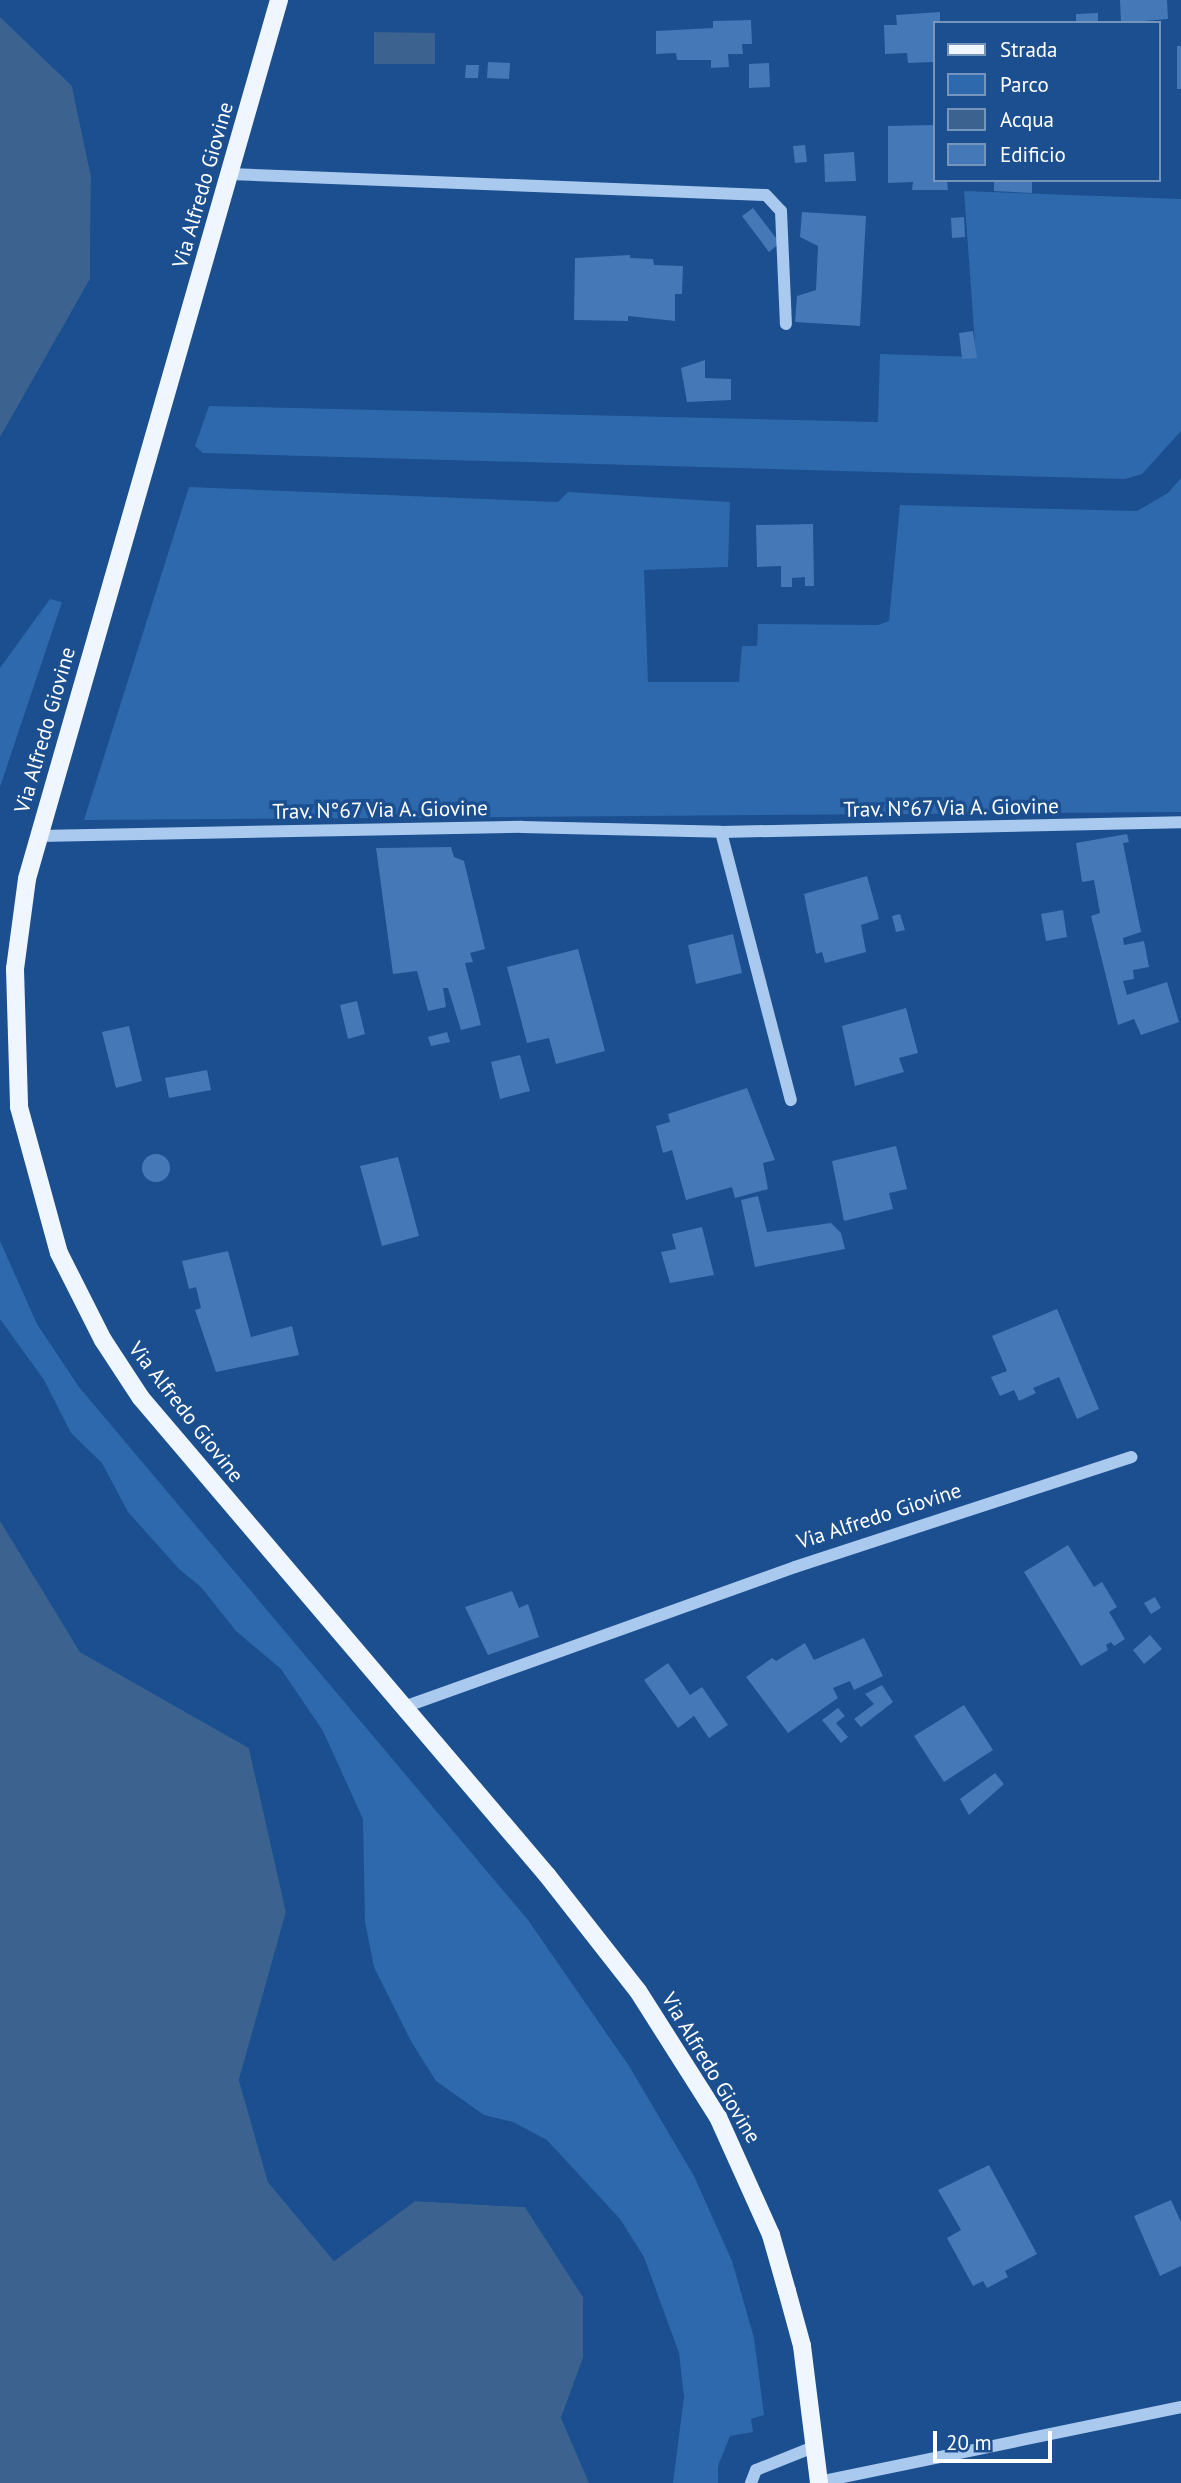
<!DOCTYPE html>
<html>
<head>
<meta charset="utf-8">
<style>
  body { margin:0 }
  #map { position:relative; width:1181px; height:2483px; overflow:hidden; background:#1b4f8f; font-family:"PT Sans",sans-serif }
  div>[style] { position:absolute }
  [style*='--x'] { left:calc(var(--x)*1px); top:calc(var(--y)*1px); width:calc(var(--w)*1px); rotate:calc(var(--a)*1deg) }
  .green>* { inset:0; background:#2e69ad }
  .water>* { inset:0; background:#3c6290 }
  .pier>* { inset:0; background:#1b4f8f }
  .building>* { inset:0; background:#4478b7 }
  .round { border-radius:50% }
  .minor>* { height:12px; margin:-6px; padding:0 6px; transform-origin:6px; border-radius:6px; background:#a9c9ee }
  .major>* { height:18px; margin:-9px; padding:0 9px; transform-origin:9px; border-radius:9px; background:#f0f6ff }
  span { translate:-50% -50%; white-space:nowrap; text-align:center; line-height:1.15; -webkit-text-stroke:7px #1b4f8f; paint-order:stroke }
  .street-label { font-size:21px; color:#fff }
  .legend { position:absolute; left:933px; top:21px; width:228px; height:161px; box-sizing:border-box; background:#1b4f8f; border:2px solid #7695bc; margin:0; padding:9px 12px; list-style:none; font-size:21px; color:#fff }
  .legend li { display:flex; align-items:center; gap:14px; height:35px }
  .legend b { width:35px; border:2px solid #7695bc }
  .scale { position:absolute; left:933px; top:2431px; width:119px; height:32px; box-sizing:border-box; border:4px solid #fff; border-top:0; padding-left:9px; font-size:21px; line-height:24px; white-space:nowrap; color:#fff; -webkit-text-stroke:5px #1b4f8f; paint-order:stroke }
</style>
</head>
<body>
<div id="map">
  <div class="green">
    <i style="clip-path:polygon(964px 191px,1181px 199px,1181px 431px,1142px 474px,1125px 479px,203px 453px,195px 446px,209px 406px,878px 422px,880px 354px,976px 357px)"></i>
    <i style="clip-path:polygon(1181px 478px,1181px 812px,84px 820px,189px 487px,558px 502px,568px 492px,730px 502px,728px 567px,644px 570px,648px 682px,739px 682px,742px 646px,757px 646px,758px 624px,878px 625px,889px 621px,900px 505px,1137px 511px,1168px 493px)"></i>
    <i style="clip-path:polygon(50px 599px,62px 602px,0 787px,0 668px)"></i>
    <i style="clip-path:polygon(0 1241px,37px 1324px,79px 1387px,528px 1920px,629px 2066px,694px 2176px,732px 2261px,754px 2338px,764px 2415px,751px 2419px,753px 2432px,730px 2436px,718px 2466px,718px 2483px,673px 2483px,684px 2397px,679px 2353px,644px 2257px,620px 2219px,547px 2140px,513px 2122px,484px 2115px,436px 2081px,412px 2043px,374px 1967px,365px 1922px,363px 1819px,323px 1731px,281px 1669px,236px 1631px,201px 1587px,179px 1569px,128px 1512px,102px 1463px,71px 1433px,44px 1380px,0 1319px)"></i>
  </div>
  <div class="water">
    <i style="clip-path:polygon(0 17px,72px 86px,91px 176px,90px 279px,0 437px)"></i>
    <i style="clip-path:polygon(374px 32px,435px 33px,435px 64px,374px 64px)"></i>
    <i style="clip-path:polygon(0 1521px,80px 1652px,249px 1748px,286px 1912px,239px 2080px,268px 2182px,334px 2261px,415px 2201px,525px 2207px,583px 2297px,583px 2358px,561px 2418px,589px 2483px,0 2483px)"></i>
  </div>
  <div class="pier">
    <i style="clip-path:polygon(0 13px,75px 84px,94px 177px,94px 280px,0 440px,90px 279px,91px 177px,72px 86px)"></i>
    <i style="clip-path:polygon(0 1517px,82px 1649px,252px 1747px,290px 1912px,242px 2080px,271px 2180px,335px 2256px,414px 2198px,527px 2205px,586px 2297px,586px 2358px,565px 2418px,593px 2483px,561px 2418px,583px 2358px,583px 2297px,525px 2207px,415px 2201px,334px 2261px,268px 2182px,239px 2080px,286px 1912px,249px 1748px,80px 1652px)"></i>
  </div>
  <div class="building">
    <i style="clip-path:polygon(1120px 0,1167px 0,1168px 19px,1121px 23px)"></i>
    <i style="clip-path:polygon(940px 12px,940px 23px,934px 23px,934px 62px,908px 63px,907px 53px,885px 54px,884px 25px,897px 25px,896px 15px)"></i>
    <i style="clip-path:polygon(1098px 13px,1098px 23px,1076px 23px,1076px 14px)"></i>
    <i style="clip-path:polygon(751px 20px,752px 44px,742px 44px,743px 54px,728px 54px,729px 67px,711px 68px,711px 60px,677px 60px,676px 53px,656px 54px,656px 31px,713px 28px,713px 21px)"></i>
    <i style="clip-path:polygon(1177px 46px,1181px 46px,1181px 89px,1177px 89px)"></i>
    <i style="clip-path:polygon(488px 62px,510px 63px,509px 79px,487px 78px)"></i>
    <i style="clip-path:polygon(769px 63px,770px 87px,749px 88px,749px 64px)"></i>
    <i style="clip-path:polygon(466px 65px,479px 65px,478px 78px,465px 78px)"></i>
    <i style="clip-path:polygon(934px 125px,934px 180px,947px 180px,948px 190px,912px 190px,913px 182px,888px 183px,888px 126px)"></i>
    <i style="clip-path:polygon(805px 145px,807px 162px,795px 163px,793px 146px)"></i>
    <i style="clip-path:polygon(854px 152px,856px 181px,825px 182px,824px 154px)"></i>
    <i style="clip-path:polygon(994px 180px,1032px 180px,1032px 193px,994px 191px)"></i>
    <i style="clip-path:polygon(753px 208px,780px 243px,769px 252px,742px 216px)"></i>
    <i style="clip-path:polygon(802px 212px,866px 216px,860px 326px,795px 322px,797px 296px,816px 290px,818px 246px,800px 237px)"></i>
    <i style="clip-path:polygon(964px 217px,965px 237px,952px 238px,951px 218px)"></i>
    <i style="clip-path:polygon(630px 255px,630px 258px,653px 259px,654px 265px,683px 266px,682px 294px,675px 294px,675px 321px,628px 316px,628px 321px,574px 320px,575px 258px)"></i>
    <i style="clip-path:polygon(973px 331px,977px 358px,962px 359px,959px 333px)"></i>
    <i style="clip-path:polygon(705px 360px,705px 378px,731px 379px,731px 400px,687px 402px,681px 368px)"></i>
    <i style="clip-path:polygon(813px 524px,814px 586px,805px 586px,805px 577px,792px 578px,792px 587px,781px 587px,781px 566px,757px 567px,756px 525px)"></i>
    <i style="clip-path:polygon(1127px 834px,1129px 842px,1123px 843px,1141px 932px,1123px 938px,1124px 945px,1144px 941px,1149px 967px,1133px 970px,1134px 979px,1123px 981px,1127px 995px,1167px 982px,1179px 1022px,1141px 1035px,1134px 1019px,1118px 1025px,1091px 916px,1100px 913px,1094px 880px,1082px 882px,1076px 843px)"></i>
    <i style="clip-path:polygon(451px 847px,454px 857px,464px 861px,485px 949px,470px 953px,473px 962px,465px 963px,481px 1025px,461px 1030px,448px 988px,443px 988px,446px 1007px,428px 1011px,417px 971px,393px 974px,376px 848px)"></i>
    <i style="clip-path:polygon(867px 876px,879px 919px,861px 925px,866px 952px,825px 963px,822px 952px,816px 954px,804px 894px)"></i>
    <i style="clip-path:polygon(1063px 910px,1067px 937px,1046px 941px,1041px 914px)"></i>
    <i style="clip-path:polygon(900px 914px,905px 930px,896px 932px,892px 916px)"></i>
    <i style="clip-path:polygon(733px 934px,742px 973px,696px 984px,688px 945px)"></i>
    <i style="clip-path:polygon(578px 949px,605px 1051px,556px 1064px,549px 1038px,527px 1043px,507px 967px)"></i>
    <i style="clip-path:polygon(357px 1001px,365px 1034px,348px 1039px,340px 1005px)"></i>
    <i style="clip-path:polygon(906px 1008px,918px 1053px,899px 1058px,904px 1072px,855px 1086px,842px 1026px)"></i>
    <i style="clip-path:polygon(129px 1026px,142px 1081px,116px 1088px,102px 1032px)"></i>
    <i style="clip-path:polygon(447px 1032px,450px 1042px,431px 1046px,428px 1037px)"></i>
    <i style="clip-path:polygon(520px 1055px,530px 1091px,500px 1099px,491px 1062px)"></i>
    <i style="clip-path:polygon(207px 1070px,211px 1090px,169px 1098px,165px 1078px)"></i>
    <i style="clip-path:polygon(747px 1088px,775px 1160px,763px 1163px,768px 1189px,735px 1198px,732px 1187px,686px 1200px,672px 1150px,663px 1153px,656px 1126px,670px 1122px,668px 1114px)"></i>
    <i style="clip-path:polygon(896px 1146px,907px 1189px,889px 1193px,893px 1209px,844px 1221px,832px 1161px)"></i>
    <i class="round" style="left:142px;top:1154px;width:28px;height:28px"></i>
    <i style="clip-path:polygon(398px 1157px,419px 1236px,382px 1246px,360px 1166px)"></i>
    <i style="clip-path:polygon(758px 1196px,767px 1232px,831px 1223px,841px 1233px,845px 1249px,755px 1267px,741px 1200px)"></i>
    <i style="clip-path:polygon(702px 1227px,714px 1275px,670px 1283px,661px 1252px,676px 1249px,672px 1234px)"></i>
    <i style="clip-path:polygon(228px 1251px,251px 1337px,292px 1326px,299px 1355px,216px 1372px,195px 1310px,201px 1308px,196px 1287px,189px 1289px,182px 1261px)"></i>
    <i style="clip-path:polygon(1057px 1309px,1099px 1409px,1077px 1419px,1059px 1377px,1033px 1388px,1036px 1393px,1019px 1401px,1014px 1390px,1000px 1396px,991px 1377px,1007px 1371px,992px 1336px)"></i>
    <i style="clip-path:polygon(1068px 1545px,1094px 1587px,1102px 1582px,1117px 1607px,1109px 1612px,1125px 1639px,1114px 1646px,1111px 1642px,1106px 1645px,1108px 1650px,1081px 1666px,1024px 1572px)"></i>
    <i style="clip-path:polygon(512px 1591px,519px 1608px,528px 1604px,539px 1637px,488px 1655px,465px 1607px)"></i>
    <i style="clip-path:polygon(1155px 1597px,1161px 1608px,1151px 1614px,1144px 1603px)"></i>
    <i style="clip-path:polygon(1150px 1635px,1162px 1649px,1144px 1664px,1133px 1650px)"></i>
    <i style="clip-path:polygon(864px 1638px,883px 1676px,854px 1690px,850px 1681px,833px 1688px,838px 1698px,788px 1733px,746px 1677px,772px 1658px,776px 1661px,805px 1643px,814px 1660px)"></i>
    <i style="clip-path:polygon(668px 1663px,690px 1695px,702px 1687px,728px 1725px,709px 1738px,694px 1716px,678px 1728px,644px 1680px)"></i>
    <i style="clip-path:polygon(882px 1685px,893px 1702px,861px 1727px,854px 1719px,874px 1704px,865px 1694px)"></i>
    <i style="clip-path:polygon(964px 1705px,993px 1750px,944px 1782px,914px 1736px)"></i>
    <i style="clip-path:polygon(838px 1708px,845px 1716px,836px 1723px,848px 1737px,841px 1743px,822px 1720px)"></i>
    <i style="clip-path:polygon(995px 1773px,1004px 1784px,969px 1815px,960px 1799px)"></i>
    <i style="clip-path:polygon(989px 2165px,1037px 2254px,1005px 2271px,1008px 2277px,987px 2288px,983px 2281px,973px 2286px,947px 2238px,961px 2230px,938px 2190px)"></i>
    <i style="clip-path:polygon(1171px 2200px,1181px 2222px,1181px 2266px,1160px 2276px,1134px 2216px)"></i>
  </div>
  <div class="minor">
    <i style="--x:230;--y:174;--w:536;--a:2.24"></i>
    <i style="--x:766;--y:195;--w:22;--a:47"></i>
    <i style="--x:781;--y:211;--w:113;--a:87.5"></i>
    <i style="--x:721;--y:832;--w:460;--a:-1.2"></i>
    <i style="--x:39;--y:836;--w:483;--a:-1.1"></i>
    <i style="--x:522;--y:827;--w:199;--a:1.4"></i>
    <i style="--x:721;--y:832;--w:277;--a:75.4"></i>
    <i style="--x:404;--y:1707;--w:415;--a:-19.7"></i>
    <i style="--x:795;--y:1567;--w:354;--a:-18.1"></i>
    <i style="--x:819;--y:2482;--w:370;--a:-11.7"></i>
    <i style="--x:751;--y:2483;--w:14;--a:-69"></i>
    <i style="--x:756;--y:2470;--w:65;--a:-21.8"></i>
  </div>
  <div class="major">
    <i style="--x:279;--y:0;--w:914;--a:106"></i>
    <i style="--x:27;--y:879;--w:91;--a:97.6"></i>
    <i style="--x:15;--y:969;--w:138;--a:88.3"></i>
    <i style="--x:19;--y:1107;--w:151;--a:74.7"></i>
    <i style="--x:59;--y:1253;--w:97;--a:63.2"></i>
    <i style="--x:103;--y:1340;--w:69;--a:56.8"></i>
    <i style="--x:141;--y:1398;--w:626;--a:49.6"></i>
    <i style="--x:547;--y:1875;--w:147;--a:51.9"></i>
    <i style="--x:638;--y:1991;--w:149;--a:57.6"></i>
    <i style="--x:718;--y:2117;--w:129;--a:65.8"></i>
    <i style="--x:771;--y:2235;--w:58;--a:74.1"></i>
    <i style="--x:787;--y:2291;--w:57;--a:74.7"></i>
    <i style="--x:802;--y:2346;--w:138;--a:82.9"></i>
  </div>
  <div class="street-label">
    <span style="left:203px;top:185px;rotate:-74deg">Via Alfredo Giovine</span>
    <span style="left:45px;top:730px;rotate:-74deg">Via Alfredo Giovine</span>
    <span style="left:951px;top:808px;rotate:-1deg">Trav. N°67 Via A. Giovine</span>
    <span style="left:380px;top:810px;rotate:-1deg">Trav. N°67 Via A. Giovine</span>
    <span style="left:186px;top:1412px;rotate:52deg">Via Alfredo Giovine</span>
    <span style="left:879px;top:1516px;rotate:-18deg">Via Alfredo Giovine</span>
    <span style="left:711px;top:2068px;rotate:59deg">Via Alfredo Giovine</span>
  </div>
  <ul class="legend">
  <li><b style="height:9px;background:#f0f6ff"></b>Strada</li>
  <li><b style="height:19px;background:#2e69ad"></b>Parco</li>
  <li><b style="height:19px;background:#3c6290"></b>Acqua</li>
  <li><b style="height:19px;background:#4478b7"></b>Edificio</li>
  </ul>
  <div class="scale">20 m</div>
</div>
</body>
</html>
